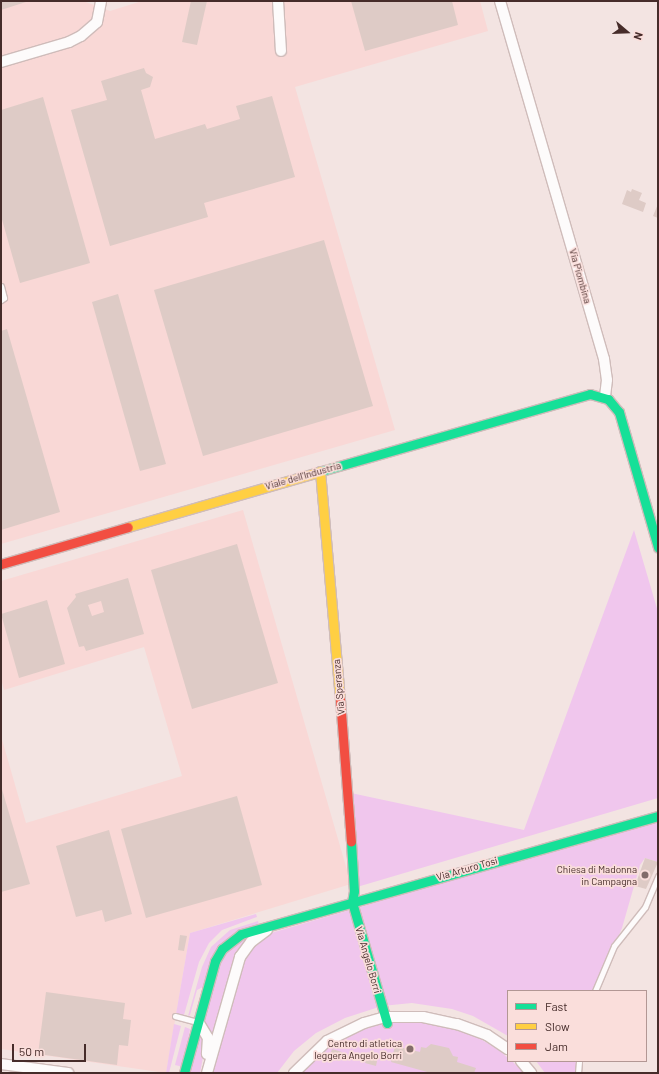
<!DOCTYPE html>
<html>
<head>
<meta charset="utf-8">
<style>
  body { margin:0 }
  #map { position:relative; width:659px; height:1074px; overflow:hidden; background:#f3e4e2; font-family:Barlow,sans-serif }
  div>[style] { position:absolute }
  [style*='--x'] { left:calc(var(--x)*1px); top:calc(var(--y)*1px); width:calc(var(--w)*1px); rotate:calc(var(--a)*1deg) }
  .built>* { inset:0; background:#f9d8d6 }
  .green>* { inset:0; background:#f0c6ed }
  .building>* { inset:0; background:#decbc6 }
  .roads { filter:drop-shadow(1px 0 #cfbcba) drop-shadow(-1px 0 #cfbcba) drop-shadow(0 1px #cfbcba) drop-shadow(0 -1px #cfbcba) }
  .lane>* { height:5px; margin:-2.5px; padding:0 2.5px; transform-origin:2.5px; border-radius:2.5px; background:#fdfbfb }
  .street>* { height:10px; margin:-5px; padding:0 5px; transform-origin:5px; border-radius:5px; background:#fdfbfb }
  .fast>* { height:9px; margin:-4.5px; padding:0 4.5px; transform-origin:4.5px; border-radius:4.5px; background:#16e098 }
  .slow>* { height:9px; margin:-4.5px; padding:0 4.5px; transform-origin:4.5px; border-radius:4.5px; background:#ffcf43 }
  .jam>* { height:9px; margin:-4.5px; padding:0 4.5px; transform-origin:4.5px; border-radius:4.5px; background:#f24e42 }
  .dots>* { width:11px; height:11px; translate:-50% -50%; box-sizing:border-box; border:2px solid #fadedb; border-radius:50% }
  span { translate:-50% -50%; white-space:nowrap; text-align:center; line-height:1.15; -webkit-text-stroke:3.5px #fadedb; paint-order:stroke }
  .street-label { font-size:10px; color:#462c2a }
  .poi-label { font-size:10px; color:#462c2a }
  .right { translate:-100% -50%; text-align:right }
  .frame { position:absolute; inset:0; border:2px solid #462c2a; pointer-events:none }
  .legend { position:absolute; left:507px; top:990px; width:140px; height:72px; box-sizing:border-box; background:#fadedb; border:1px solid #b29794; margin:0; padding:5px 7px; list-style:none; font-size:12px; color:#462c2a }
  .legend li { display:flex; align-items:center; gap:8px; height:20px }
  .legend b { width:20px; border:1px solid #b29794 }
  .north { position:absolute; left:607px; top:12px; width:40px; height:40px; -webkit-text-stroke:3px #fadedb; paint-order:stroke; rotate:109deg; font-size:11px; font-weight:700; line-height:16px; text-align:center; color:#462c2a }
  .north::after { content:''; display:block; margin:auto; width:14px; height:18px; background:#462c2a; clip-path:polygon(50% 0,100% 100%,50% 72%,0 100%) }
  .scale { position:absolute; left:12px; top:1044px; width:74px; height:18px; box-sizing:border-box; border:2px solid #462c2a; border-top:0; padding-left:5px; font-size:12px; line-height:14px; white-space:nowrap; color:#462c2a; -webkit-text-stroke:3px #fadedb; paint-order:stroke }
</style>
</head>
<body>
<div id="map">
  <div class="built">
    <i style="clip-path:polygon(1px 1px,83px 1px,110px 11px,142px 1px,480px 1px,488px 31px,295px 87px,395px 430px,1px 544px)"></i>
    <i style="clip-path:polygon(243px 510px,351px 884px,190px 933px,166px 1073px,1px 1049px,1px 736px,26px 823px,182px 776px,144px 647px,4px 690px,1px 679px,1px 581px)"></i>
  </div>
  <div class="green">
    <i style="clip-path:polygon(634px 530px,658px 612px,658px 798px,357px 887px,351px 793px,524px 830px)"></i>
    <i style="clip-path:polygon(658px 820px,658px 862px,645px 858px,640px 865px,622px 928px,595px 991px,508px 991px,508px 1036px,473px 1016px,452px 1009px,412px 1003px,382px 1006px,345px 1018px,316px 1033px,294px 1051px,277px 1073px,211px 1073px,240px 966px,249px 950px,271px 933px)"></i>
    <i style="clip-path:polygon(256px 914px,257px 917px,222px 930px,209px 943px,199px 962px,184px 1015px,176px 1014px,190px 933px)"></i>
    <i style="clip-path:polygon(258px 921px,259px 925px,239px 931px,205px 986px,197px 990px,190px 1015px,188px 1016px,202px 967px,211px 947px,230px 930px)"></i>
    <i style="clip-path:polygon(251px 934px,232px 965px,212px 1036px,203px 1021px,223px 955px)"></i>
    <i style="clip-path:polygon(418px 1021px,433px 1022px,471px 1033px,500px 1051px,508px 1058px,508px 1061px,512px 1061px,524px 1073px,298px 1073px,327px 1047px,344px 1036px,381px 1024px)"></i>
    <i style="clip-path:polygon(174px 1024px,181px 1026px,169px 1073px,166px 1073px)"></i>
    <i style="clip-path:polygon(185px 1027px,190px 1029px,183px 1067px,175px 1065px)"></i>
    <i style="clip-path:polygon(202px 1033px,205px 1046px,200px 1073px,189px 1073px)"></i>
    <i style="clip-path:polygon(536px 1061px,579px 1061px,578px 1073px,545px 1073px)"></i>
  </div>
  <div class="building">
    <i style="clip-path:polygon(1px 1px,29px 1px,1px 10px)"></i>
    <i style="clip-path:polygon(191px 1px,207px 1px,197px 45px,182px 42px)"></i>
    <i style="clip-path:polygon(351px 1px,452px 1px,458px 25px,365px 51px)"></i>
    <i style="clip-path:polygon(144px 68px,146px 73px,153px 77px,150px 87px,141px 90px,155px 139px,205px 124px,207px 129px,240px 119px,236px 106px,272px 96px,295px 177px,204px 203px,208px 217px,110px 246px,71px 110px,107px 100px,101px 81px)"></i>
    <i style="clip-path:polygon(43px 97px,90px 263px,20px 283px,1px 216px,1px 110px)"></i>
    <i style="clip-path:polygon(632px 189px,642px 193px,639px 200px,646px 203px,643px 212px,622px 204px,627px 190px,631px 192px)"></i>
    <i style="clip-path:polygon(658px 204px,658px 218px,653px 216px)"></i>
    <i style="clip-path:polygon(324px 240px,373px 406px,203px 456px,154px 290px)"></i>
    <i style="clip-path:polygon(118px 294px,166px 464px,140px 471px,92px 302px)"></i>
    <i style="clip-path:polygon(7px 329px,60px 512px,1px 530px,1px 331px)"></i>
    <i style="clip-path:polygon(237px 544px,278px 683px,192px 709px,151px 570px)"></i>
    <i style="clip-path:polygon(evenodd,128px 578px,144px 634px,86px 651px,84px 646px,79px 647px,67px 608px,76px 597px,75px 594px,128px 578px,101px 601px,104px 612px,92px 616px,88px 605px,101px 601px)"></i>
    <i style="clip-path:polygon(47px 600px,65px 664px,19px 678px,1px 614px)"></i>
    <i style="clip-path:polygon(1px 786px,30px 884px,1px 892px)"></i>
    <i style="clip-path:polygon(237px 796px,262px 885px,146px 918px,121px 829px)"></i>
    <i style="clip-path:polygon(109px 830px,132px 914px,105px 922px,102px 910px,76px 917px,56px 846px)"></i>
    <i style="clip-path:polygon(645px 858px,658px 862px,646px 889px,635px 886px)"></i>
    <i style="clip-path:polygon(180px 935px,187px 936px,184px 951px,178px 950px)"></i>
    <i style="clip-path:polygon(46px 992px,125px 1003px,123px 1019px,131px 1020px,128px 1046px,119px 1045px,117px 1065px,38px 1054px)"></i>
    <i style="clip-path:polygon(431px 1044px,449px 1048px,453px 1056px,458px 1057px,457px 1062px,476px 1068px,474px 1073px,431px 1073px,391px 1062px,395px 1046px,420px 1052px,421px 1047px,426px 1048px)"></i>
    <i style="clip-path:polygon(332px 1049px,342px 1052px,340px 1061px,329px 1058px)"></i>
    <i style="clip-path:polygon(367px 1058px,377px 1061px,376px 1066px,365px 1063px)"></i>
  </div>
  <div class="roads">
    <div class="lane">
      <i style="--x:1;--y:286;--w:12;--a:76"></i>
      <i style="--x:4;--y:298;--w:4;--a:146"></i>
      <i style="--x:595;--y:991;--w:49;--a:-67.1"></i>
      <i style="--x:614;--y:946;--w:50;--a:-51.5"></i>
      <i style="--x:645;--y:907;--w:34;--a:-67"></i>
      <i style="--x:175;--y:1016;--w:24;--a:15"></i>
      <i style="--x:578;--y:1073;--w:12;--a:-85"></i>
    </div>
    <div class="street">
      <i style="--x:278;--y:1;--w:50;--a:86.6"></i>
      <i style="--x:500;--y:1;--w:373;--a:73.8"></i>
      <i style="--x:604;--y:359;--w:21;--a:82"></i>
      <i style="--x:607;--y:380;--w:17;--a:97"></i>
      <i style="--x:1;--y:62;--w:71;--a:-16.4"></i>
      <i style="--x:69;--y:42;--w:13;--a:-27"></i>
      <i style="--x:81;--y:36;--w:21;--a:-41"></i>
      <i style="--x:97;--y:22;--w:21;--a:-79"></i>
      <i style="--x:199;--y:1023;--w:17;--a:59"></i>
      <i style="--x:208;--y:1038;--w:16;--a:94"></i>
      <i style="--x:521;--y:1061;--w:16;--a:50"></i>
      <i style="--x:1;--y:1064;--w:68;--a:7.7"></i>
      <i style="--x:207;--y:1073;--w:121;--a:-74.1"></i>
      <i style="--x:240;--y:957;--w:19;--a:-54"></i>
      <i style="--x:251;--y:942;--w:20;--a:-37"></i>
      <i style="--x:294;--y:1073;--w:46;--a:-44.1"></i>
      <i style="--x:327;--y:1041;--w:41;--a:-25.9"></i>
      <i style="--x:364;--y:1023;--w:22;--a:-16"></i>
      <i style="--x:385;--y:1017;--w:38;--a:0"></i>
      <i style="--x:423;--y:1017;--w:35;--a:12"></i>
      <i style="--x:457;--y:1024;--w:32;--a:20"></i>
      <i style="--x:487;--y:1035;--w:25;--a:34"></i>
    </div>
    <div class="fast">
      <i style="--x:318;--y:472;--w:283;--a:-16"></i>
      <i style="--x:590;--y:394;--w:19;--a:16"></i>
      <i style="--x:608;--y:399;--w:17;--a:50"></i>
      <i style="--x:619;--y:412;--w:141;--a:73.9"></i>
      <i style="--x:351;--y:842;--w:49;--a:86.5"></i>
      <i style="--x:354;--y:891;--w:11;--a:100"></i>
      <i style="--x:352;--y:902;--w:126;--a:73.9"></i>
      <i style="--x:184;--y:1073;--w:116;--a:-74.5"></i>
      <i style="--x:215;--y:961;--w:14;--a:-60"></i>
      <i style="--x:222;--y:949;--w:24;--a:-38"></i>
      <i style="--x:241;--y:934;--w:433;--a:-15.8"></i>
    </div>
    <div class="slow">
      <i style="--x:320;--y:471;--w:229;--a:85"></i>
      <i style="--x:128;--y:527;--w:198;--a:-16.1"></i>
    </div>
    <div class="jam">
      <i style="--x:1;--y:564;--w:132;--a:-16.2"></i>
      <i style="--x:340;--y:699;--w:143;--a:85.6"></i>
    </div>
  </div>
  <div class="dots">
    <i style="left:645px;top:875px;background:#836c6a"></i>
    <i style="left:410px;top:1049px;background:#836c6a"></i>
  </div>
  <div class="street-label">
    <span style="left:580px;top:276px;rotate:74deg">Via Piombina</span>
    <span style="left:303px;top:476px;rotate:-16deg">Viale dell'Industria</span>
    <span style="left:339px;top:687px;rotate:-95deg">Via Speranza</span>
    <span style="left:467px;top:869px;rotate:-16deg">Via Arturo Tosi</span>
    <span style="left:368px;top:960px;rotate:74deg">Via Angelo Borri</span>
  </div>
  <div class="poi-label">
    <span class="right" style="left:637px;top:875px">Chiesa di Madonna<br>in Campagna</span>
    <span class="right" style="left:402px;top:1049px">Centro di atletica<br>leggera Angelo Borri</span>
  </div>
  <div class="frame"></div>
  <ul class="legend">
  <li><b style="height:5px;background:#16e098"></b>Fast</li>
  <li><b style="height:5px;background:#ffcf43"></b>Slow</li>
  <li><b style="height:5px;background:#f24e42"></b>Jam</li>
  </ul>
  <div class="north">N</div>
  <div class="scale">50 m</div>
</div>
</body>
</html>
